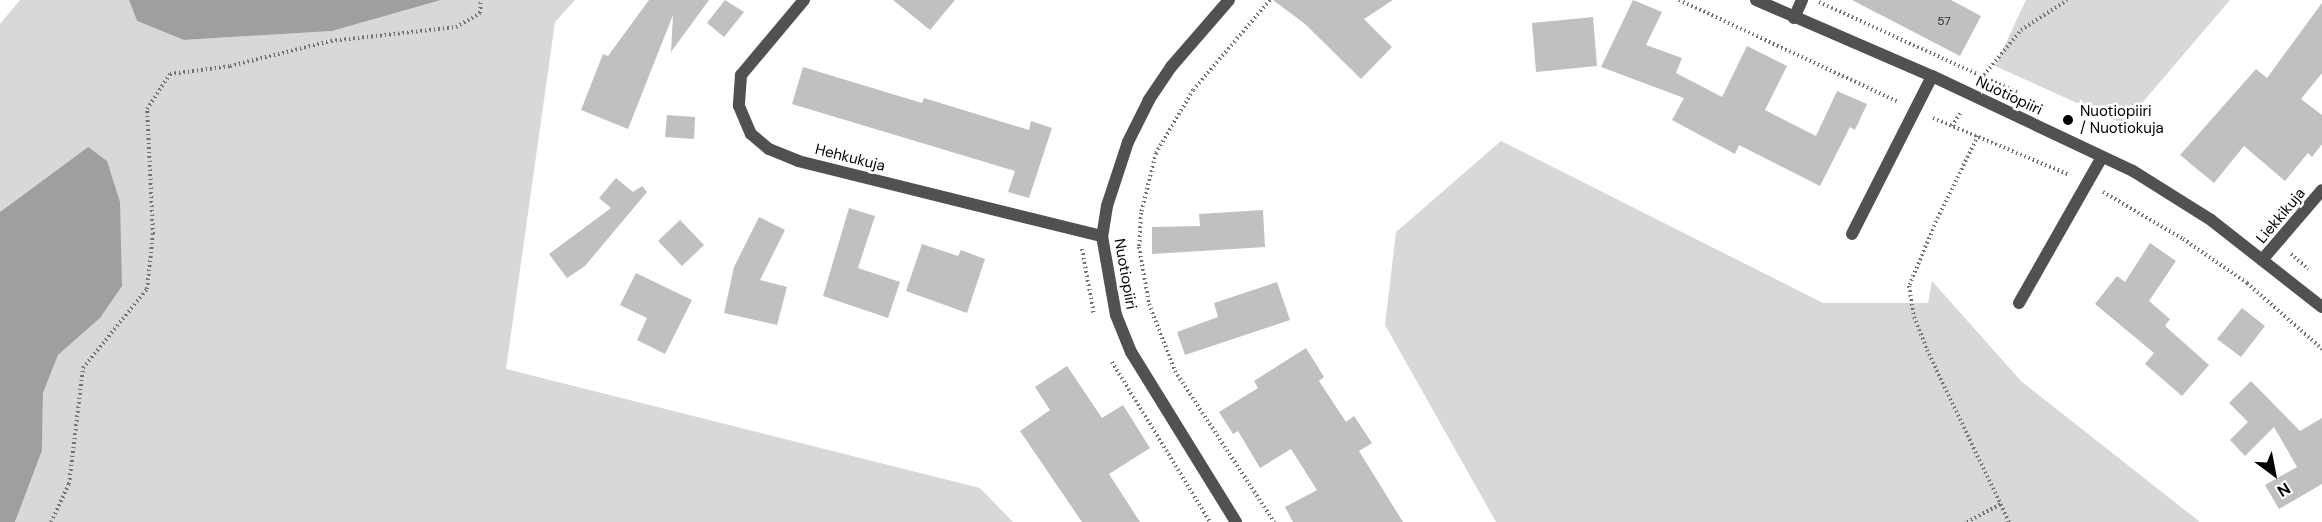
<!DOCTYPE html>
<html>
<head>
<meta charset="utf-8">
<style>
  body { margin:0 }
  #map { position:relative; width:2322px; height:522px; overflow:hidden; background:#fff; font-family:"DM Sans",sans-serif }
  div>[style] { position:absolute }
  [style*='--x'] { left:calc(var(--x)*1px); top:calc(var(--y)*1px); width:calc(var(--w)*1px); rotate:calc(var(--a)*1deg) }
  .green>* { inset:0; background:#d8d8d8 }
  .water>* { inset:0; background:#9f9f9f }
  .building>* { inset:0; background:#c0c0c0 }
  .path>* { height:4px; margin-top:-2px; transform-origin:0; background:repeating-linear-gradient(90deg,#737373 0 1.5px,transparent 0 4.5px) }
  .service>* { height:12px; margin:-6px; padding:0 6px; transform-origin:6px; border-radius:6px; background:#515151 }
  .minor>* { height:12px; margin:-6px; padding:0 6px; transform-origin:6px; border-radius:6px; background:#515151 }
  .tertiary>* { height:12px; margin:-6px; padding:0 6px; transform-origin:6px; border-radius:6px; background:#515151 }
  .dots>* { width:16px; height:16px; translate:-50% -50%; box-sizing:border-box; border:3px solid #fff; border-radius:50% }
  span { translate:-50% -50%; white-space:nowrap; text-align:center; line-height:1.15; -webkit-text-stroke:5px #fff; paint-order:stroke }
  .number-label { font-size:12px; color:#303030 }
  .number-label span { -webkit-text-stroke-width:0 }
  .street-label { font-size:15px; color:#000 }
  .poi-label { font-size:15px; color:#000 }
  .left { translate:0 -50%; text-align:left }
  .north { position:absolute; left:2244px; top:444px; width:60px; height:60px; -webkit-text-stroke:4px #fff; paint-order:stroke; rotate:148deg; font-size:16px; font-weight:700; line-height:24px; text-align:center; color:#000 }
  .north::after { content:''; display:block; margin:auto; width:21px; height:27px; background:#000; clip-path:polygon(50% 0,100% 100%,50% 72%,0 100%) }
</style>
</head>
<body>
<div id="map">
  <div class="green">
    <i style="clip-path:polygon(20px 0,129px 0,137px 21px,184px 40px,332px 31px,441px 0,575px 0,555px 22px,506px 369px,980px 488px,1013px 522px,15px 522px,42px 452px,43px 393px,58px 355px,100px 318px,88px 147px,0 212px,0 24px)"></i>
    <i style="clip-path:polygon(2026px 0,2230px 0,2124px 124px,1995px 66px)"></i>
    <i style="clip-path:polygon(1501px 141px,1823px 303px,1928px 303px,1932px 281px,2021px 381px,2200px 522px,1496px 522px,1385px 325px,1396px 232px)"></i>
  </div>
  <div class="water">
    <i style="clip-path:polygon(129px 0,441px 0,332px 31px,184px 40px,137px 21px)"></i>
    <i style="clip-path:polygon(88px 147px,107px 161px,120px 202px,122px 286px,100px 318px,58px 355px,43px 393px,42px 451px,15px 522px,0 522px,0 212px)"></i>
  </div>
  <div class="building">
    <i style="clip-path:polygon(649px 0,709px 0,671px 52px,673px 15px,628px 129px,581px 110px,603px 54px,608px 56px)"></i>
    <i style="clip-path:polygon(725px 0,744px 12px,724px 37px,707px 23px)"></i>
    <i style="clip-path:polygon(893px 0,955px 0,930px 30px)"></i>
    <i style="clip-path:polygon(1273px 0,1393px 0,1364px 19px,1392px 47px,1361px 79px,1305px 24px)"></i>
    <i style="clip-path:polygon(1633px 0,1662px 12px,1646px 45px,1682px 58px,1676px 73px,1722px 97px,1747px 46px,1787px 66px,1765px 110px,1816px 136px,1837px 91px,1867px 104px,1855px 130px,1850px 127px,1820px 186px,1739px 145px,1735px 154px,1672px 120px,1684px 98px,1601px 67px)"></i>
    <i style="clip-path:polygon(1852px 0,1951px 0,1981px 16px,1960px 56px)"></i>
    <i style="clip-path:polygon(2322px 3px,2322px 73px,2301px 99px,2322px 115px,2322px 144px,2312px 157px,2308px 153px,2285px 181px,2244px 146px,2214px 183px,2180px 155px,2256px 69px,2267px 78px)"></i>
    <i style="clip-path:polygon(1593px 17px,1597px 66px,1536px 72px,1532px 23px)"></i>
    <i style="clip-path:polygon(803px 67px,922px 103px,924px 98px,1029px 130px,1031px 121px,1052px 128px,1029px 198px,1008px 192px,1015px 171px,792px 104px)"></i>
    <i style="clip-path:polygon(667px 115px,695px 117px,694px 139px,665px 137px)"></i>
    <i style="clip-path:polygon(616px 178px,633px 192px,642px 186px,647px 192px,585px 266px,567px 278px,549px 254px,611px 208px,599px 198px)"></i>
    <i style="clip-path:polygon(849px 208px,875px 216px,858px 268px,900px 282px,888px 318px,823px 296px)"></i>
    <i style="clip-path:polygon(1263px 210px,1265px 247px,1152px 254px,1152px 227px,1200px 226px,1199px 214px)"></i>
    <i style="clip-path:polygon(759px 217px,785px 230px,760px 280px,787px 287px,777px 325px,724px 313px,734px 267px)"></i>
    <i style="clip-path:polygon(680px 220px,704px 245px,682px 266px,658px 241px)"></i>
    <i style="clip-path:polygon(2150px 243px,2176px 261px,2149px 301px,2170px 319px,2165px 326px,2209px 365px,2182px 396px,2145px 364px,2154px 353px,2095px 304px,2117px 276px,2125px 282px)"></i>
    <i style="clip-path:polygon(922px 244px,958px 256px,961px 250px,985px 259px,967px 313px,906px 291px)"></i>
    <i style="clip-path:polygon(636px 273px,692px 300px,665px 354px,637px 340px,647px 318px,620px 305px)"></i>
    <i style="clip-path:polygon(1277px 282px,1290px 320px,1185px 355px,1177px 332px,1218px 317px,1214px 303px)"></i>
    <i style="clip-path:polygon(2242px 308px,2265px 326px,2241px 357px,2217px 339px)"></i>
    <i style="clip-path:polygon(1306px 348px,1324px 377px,1319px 381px,1346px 422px,1354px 416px,1372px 443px,1359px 451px,1403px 522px,1293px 522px,1285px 507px,1317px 490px,1291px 449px,1260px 468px,1238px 431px,1233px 434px,1219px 412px,1258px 388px,1254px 381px)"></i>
    <i style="clip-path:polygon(1067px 366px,1102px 418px,1123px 405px,1150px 448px,1109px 474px,1140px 522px,1082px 522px,1020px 431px,1050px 410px,1035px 387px)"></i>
    <i style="clip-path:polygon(2251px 381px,2300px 431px,2322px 418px,2322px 484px,2279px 509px,2265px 485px,2297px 467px,2274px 427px,2245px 456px,2230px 440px,2248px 422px,2229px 403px)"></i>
  </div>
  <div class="path">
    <i style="--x:1270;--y:0;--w:118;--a:130.5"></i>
    <i style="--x:1193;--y:90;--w:73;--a:120.4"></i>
    <i style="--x:1156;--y:153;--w:62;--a:104"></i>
    <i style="--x:1141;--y:213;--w:34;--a:93"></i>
    <i style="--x:1139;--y:247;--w:58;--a:80"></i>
    <i style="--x:1149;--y:304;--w:72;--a:68.8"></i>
    <i style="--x:1175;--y:371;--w:181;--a:56.7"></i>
    <i style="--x:1679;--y:0;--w:242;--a:24.9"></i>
    <i style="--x:1819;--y:2;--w:220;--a:24.5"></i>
    <i style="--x:1984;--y:75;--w:58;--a:-50.6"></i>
    <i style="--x:2021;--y:30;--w:55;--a:-33.1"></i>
    <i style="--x:1933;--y:118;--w:148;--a:22.6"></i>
    <i style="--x:1952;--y:126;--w:17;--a:-57"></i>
    <i style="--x:1978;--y:136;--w:90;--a:116.3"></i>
    <i style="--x:1938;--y:217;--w:75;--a:112.8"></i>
    <i style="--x:1909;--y:286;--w:31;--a:81"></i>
    <i style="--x:1914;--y:317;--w:35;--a:68"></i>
    <i style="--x:1927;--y:350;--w:191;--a:64.5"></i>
    <i style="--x:2103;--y:192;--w:93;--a:30.4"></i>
    <i style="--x:2183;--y:239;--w:78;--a:34.5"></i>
    <i style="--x:2247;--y:283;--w:100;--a:41.3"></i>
    <i style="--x:1082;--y:249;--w:67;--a:79.7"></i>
    <i style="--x:2291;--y:254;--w:23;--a:41"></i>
    <i style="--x:1112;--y:362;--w:188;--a:58.5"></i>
    <i style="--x:51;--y:522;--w:42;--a:-64.7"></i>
    <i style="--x:69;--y:484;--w:117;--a:-83.1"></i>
    <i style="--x:83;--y:368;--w:102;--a:-51"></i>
    <i style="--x:147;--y:289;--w:55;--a:-83.8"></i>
    <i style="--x:153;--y:234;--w:125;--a:-92.7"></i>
    <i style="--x:147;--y:109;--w:42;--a:-56.7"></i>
    <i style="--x:170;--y:74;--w:61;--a:-7.6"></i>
    <i style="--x:230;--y:66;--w:104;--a:-13.9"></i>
    <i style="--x:331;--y:41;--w:126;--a:-6.4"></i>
    <i style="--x:456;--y:27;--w:28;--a:-30"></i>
    <i style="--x:480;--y:13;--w:13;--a:-86"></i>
    <i style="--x:1967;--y:522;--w:38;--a:-28"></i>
  </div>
  <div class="service">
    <i style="--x:1852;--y:234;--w:177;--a:-63.1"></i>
    <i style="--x:2019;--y:303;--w:168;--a:-60.4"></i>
  </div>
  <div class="minor">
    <i style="--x:804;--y:0;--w:98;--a:130"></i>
    <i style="--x:741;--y:75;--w:31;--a:94"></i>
    <i style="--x:739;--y:106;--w:30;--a:67"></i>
    <i style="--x:751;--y:134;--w:23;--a:40"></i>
    <i style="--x:769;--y:149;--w:31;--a:22"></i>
    <i style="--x:798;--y:161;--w:313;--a:13.9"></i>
    <i style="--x:1794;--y:18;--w:20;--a:-66"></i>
    <i style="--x:2262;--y:260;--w:92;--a:-49.4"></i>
  </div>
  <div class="tertiary">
    <i style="--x:1229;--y:0;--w:89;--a:130.9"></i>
    <i style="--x:1171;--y:67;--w:40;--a:124"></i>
    <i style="--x:1149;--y:100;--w:47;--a:116.6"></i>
    <i style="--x:1128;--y:142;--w:67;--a:108.2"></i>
    <i style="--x:1107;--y:206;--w:30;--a:99"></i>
    <i style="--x:1102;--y:236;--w:80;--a:80"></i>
    <i style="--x:1116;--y:315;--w:40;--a:68"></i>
    <i style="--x:1131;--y:352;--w:200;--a:58.3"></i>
    <i style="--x:1756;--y:0;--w:192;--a:23.4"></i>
    <i style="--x:1932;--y:76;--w:222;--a:25.3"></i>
    <i style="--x:2133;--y:171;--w:92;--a:32.1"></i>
    <i style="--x:2211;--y:220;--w:141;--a:38.1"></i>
  </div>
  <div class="dots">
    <i style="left:2068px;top:120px;background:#000"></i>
  </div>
  <div class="number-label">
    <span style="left:1944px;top:22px">57</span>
  </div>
  <div class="street-label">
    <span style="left:2009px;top:96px;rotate:25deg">Nuotiopiiri</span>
    <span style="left:850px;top:158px;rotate:14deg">Hehkukuja</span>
    <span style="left:2281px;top:216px;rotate:-50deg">Liekkikuja</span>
    <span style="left:1125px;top:274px;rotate:80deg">Nuotiopiiri</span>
  </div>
  <div class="poi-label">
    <span class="left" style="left:2080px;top:120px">Nuotiopiiri<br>/ Nuotiokuja</span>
  </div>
  <div class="north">N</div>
</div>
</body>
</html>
